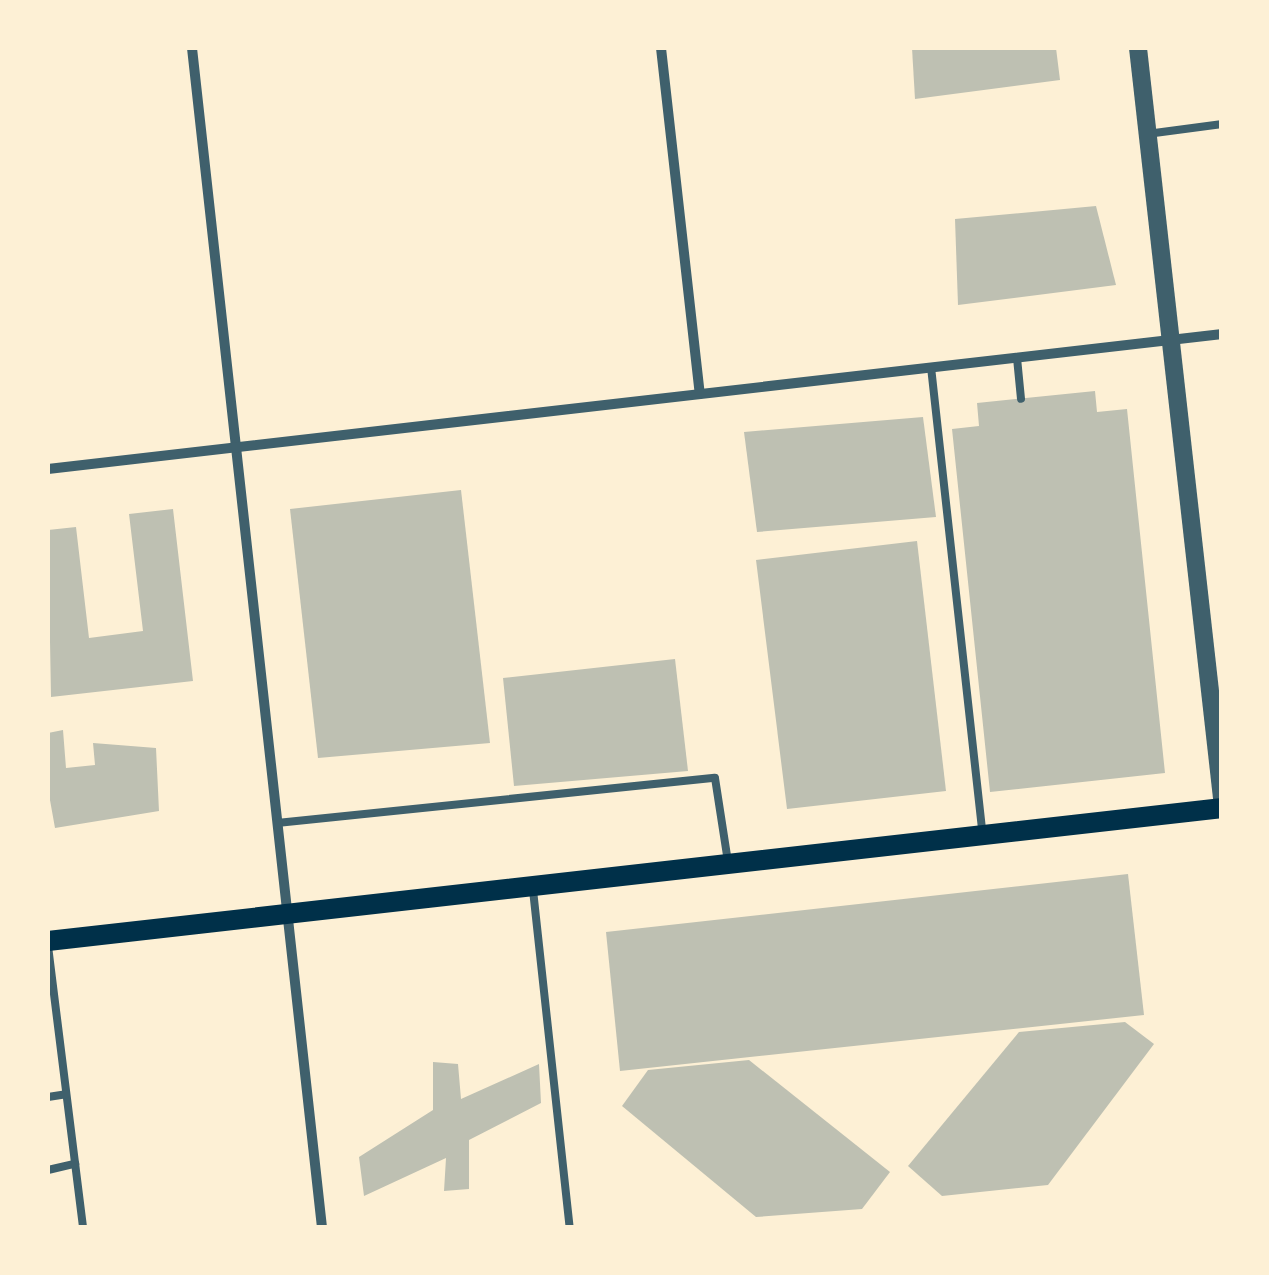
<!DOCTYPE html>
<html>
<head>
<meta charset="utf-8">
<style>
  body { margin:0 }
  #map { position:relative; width:1269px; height:1275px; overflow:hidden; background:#fdf0d5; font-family:"DM Sans",sans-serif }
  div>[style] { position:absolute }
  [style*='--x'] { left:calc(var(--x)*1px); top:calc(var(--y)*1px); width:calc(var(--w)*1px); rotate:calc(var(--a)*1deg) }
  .building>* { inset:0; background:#bec0b2 }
  .service>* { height:8px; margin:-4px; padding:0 4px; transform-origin:4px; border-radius:4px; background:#3f606c }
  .minor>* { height:10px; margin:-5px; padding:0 5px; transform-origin:5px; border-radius:5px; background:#3f606c }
  .tertiary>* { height:18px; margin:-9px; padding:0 9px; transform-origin:9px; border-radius:9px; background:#3f606c }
  .secondary>* { height:20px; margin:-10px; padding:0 10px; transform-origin:10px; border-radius:10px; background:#003049 }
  span { translate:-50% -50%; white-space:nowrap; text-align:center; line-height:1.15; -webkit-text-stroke:10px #fdf0d5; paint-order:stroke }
  .frame { position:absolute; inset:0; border:50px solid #fdf0d5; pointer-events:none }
</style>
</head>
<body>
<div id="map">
  <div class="building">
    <i style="clip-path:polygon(912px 48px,1056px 48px,1060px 80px,915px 99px)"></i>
    <i style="clip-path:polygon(1096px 206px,1116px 285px,958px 305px,955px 219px)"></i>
    <i style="clip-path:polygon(1095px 391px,1097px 412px,1127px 409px,1165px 773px,990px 792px,952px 429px,979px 426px,977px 403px)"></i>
    <i style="clip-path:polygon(923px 417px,936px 517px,757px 532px,744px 432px)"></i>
    <i style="clip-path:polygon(461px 490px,490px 743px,318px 758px,290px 509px)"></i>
    <i style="clip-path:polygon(173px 509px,193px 681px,51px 697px,48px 530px,76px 527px,89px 638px,143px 631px,129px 514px)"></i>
    <i style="clip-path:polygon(917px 541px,946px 791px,787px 809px,756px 560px)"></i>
    <i style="clip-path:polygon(675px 659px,688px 771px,514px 786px,503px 678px)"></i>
    <i style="clip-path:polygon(63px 730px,66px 768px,95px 765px,93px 743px,156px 748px,159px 811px,55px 828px,48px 789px,48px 733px)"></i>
    <i style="clip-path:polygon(1128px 874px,1144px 1015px,620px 1071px,606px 932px)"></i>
    <i style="clip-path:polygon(1125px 1022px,1154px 1044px,1048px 1185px,942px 1196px,908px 1166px,1019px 1032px)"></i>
    <i style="clip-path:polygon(749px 1060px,890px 1172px,862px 1209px,756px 1217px,622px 1106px,648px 1070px)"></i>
    <i style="clip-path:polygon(433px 1062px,458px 1064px,461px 1099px,539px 1064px,541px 1103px,469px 1140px,469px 1189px,444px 1191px,446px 1158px,364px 1196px,359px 1157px,433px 1110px)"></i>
  </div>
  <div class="service">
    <i style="--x:1147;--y:134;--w:76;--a:-7.6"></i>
    <i style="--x:1017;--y:358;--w:41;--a:84.4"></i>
    <i style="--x:931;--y:367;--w:467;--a:83.7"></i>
    <i style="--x:277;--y:823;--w:440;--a:-5.9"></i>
    <i style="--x:715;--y:778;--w:85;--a:81.2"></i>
    <i style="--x:533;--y:890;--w:340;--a:83.8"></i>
    <i style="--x:48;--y:946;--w:284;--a:82.9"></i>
    <i style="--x:48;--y:1097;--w:18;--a:-9"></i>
    <i style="--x:48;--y:1170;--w:28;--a:-13"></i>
  </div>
  <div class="minor">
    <i style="--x:192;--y:48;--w:1187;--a:83.71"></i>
    <i style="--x:661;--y:48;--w:348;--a:83.6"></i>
    <i style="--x:48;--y:469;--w:1182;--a:-6.56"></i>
  </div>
  <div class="tertiary">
    <i style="--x:1138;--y:48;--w:755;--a:83.61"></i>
  </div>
  <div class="secondary">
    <i style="--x:48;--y:941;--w:1182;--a:-6.46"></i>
  </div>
  <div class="frame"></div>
</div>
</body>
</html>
